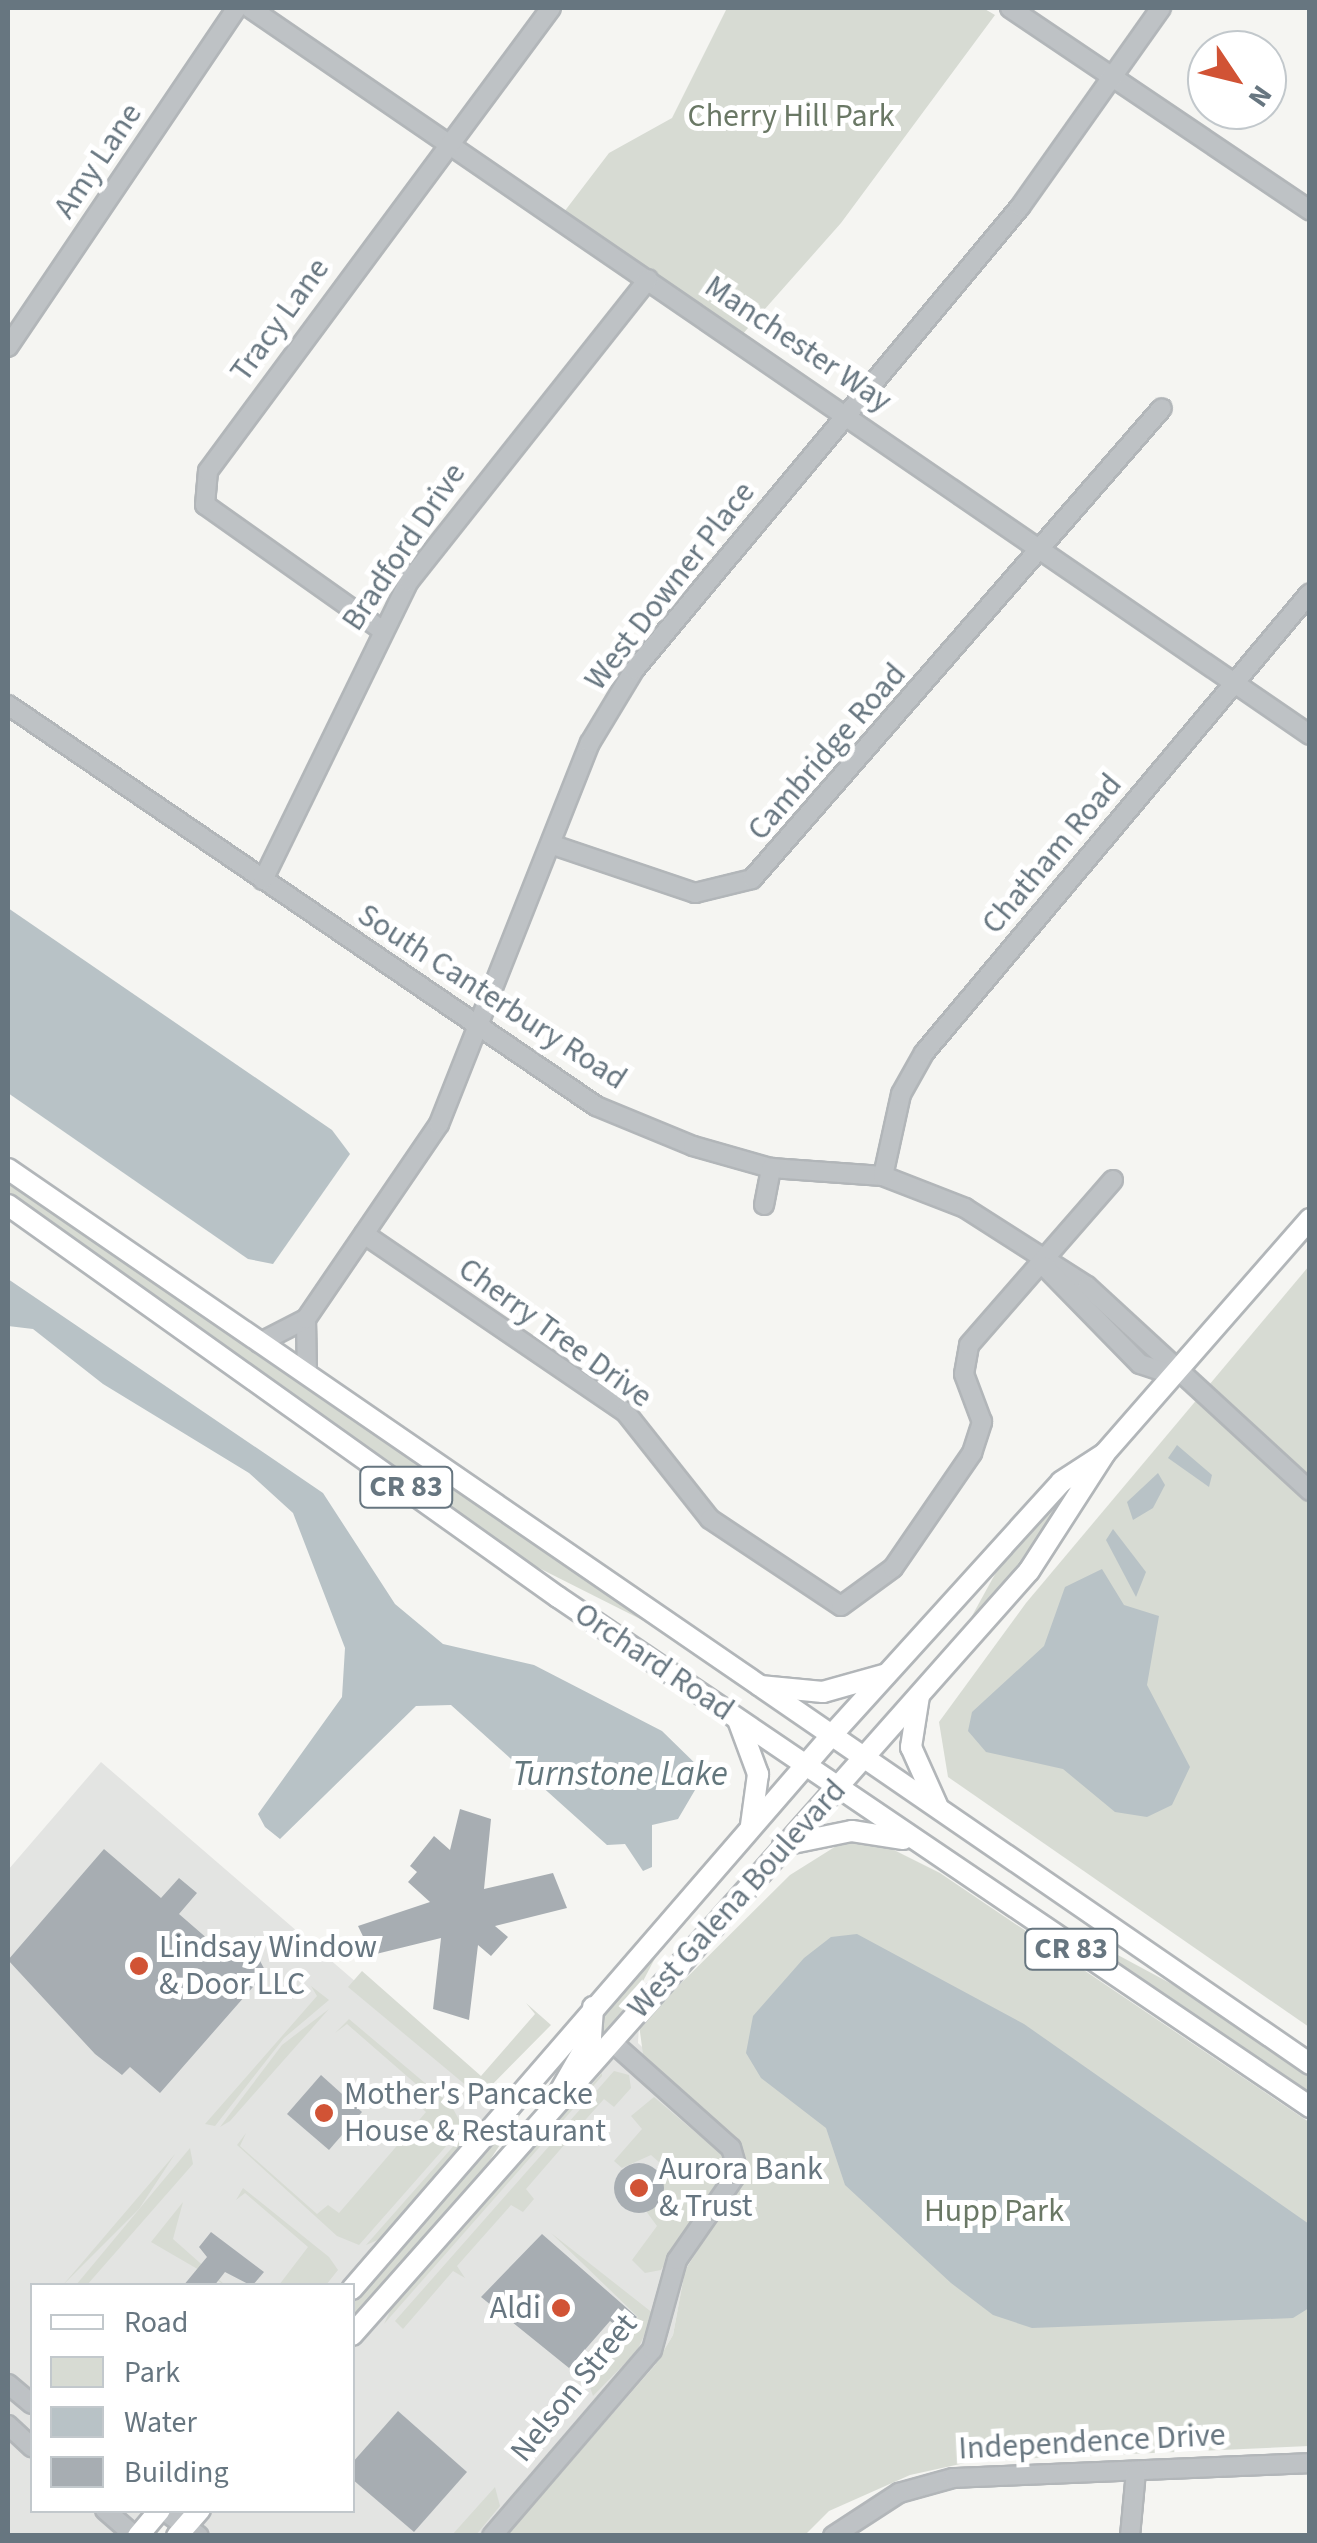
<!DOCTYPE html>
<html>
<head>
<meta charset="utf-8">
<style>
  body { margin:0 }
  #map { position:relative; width:1317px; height:2543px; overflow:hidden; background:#f5f5f2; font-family:"Source Sans 3",sans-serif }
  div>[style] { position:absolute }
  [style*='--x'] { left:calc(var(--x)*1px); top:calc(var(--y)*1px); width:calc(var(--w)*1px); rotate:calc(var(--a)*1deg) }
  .built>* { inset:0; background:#e3e4e2 }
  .green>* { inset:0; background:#d7dbd3 }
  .water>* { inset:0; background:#b8c2c6 }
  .building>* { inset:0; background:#a7adb2 }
  .round { border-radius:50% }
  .roads { filter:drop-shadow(2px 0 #b2b6b9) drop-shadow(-2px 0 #b2b6b9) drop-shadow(0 2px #b2b6b9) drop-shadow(0 -2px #b2b6b9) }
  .minor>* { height:18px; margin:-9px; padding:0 9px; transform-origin:9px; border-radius:9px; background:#bec2c5 }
  .major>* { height:20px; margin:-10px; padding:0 10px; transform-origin:10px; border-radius:10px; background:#fff }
  .dots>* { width:28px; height:28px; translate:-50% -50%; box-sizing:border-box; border:5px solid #fff; border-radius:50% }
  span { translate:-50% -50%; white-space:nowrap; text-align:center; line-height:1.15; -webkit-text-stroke:10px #fff; paint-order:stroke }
  .shield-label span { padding:2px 8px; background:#fff; border:2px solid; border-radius:8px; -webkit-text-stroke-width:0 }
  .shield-label { font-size:30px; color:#677680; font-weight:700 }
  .park-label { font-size:32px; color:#6a7865 }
  .street-label { font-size:32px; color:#677680 }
  .poi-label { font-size:32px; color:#677680 }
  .left { translate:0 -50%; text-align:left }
  .right { translate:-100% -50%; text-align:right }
  .water-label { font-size:35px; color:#63777d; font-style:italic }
  .frame { position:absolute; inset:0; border:10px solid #677680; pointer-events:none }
  .legend { position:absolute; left:30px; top:2283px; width:325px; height:230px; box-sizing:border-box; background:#fff; border:2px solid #c2c8cc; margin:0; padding:12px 18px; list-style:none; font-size:30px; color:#677680 }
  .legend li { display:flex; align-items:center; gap:20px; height:50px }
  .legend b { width:50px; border:2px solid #c2c8cc }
  .north { position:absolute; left:1187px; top:30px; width:100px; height:100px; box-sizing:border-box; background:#fff; border:2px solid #c2c8cc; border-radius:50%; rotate:125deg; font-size:28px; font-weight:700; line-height:40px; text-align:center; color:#677680 }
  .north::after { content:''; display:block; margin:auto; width:35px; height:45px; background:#d15335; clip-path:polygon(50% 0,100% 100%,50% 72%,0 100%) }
</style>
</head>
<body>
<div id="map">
  <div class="built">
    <i style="clip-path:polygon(101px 1762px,503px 2109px,346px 2285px,32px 2286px,32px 2510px,147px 2511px,125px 2535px,8px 2536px,8px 1870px)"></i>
    <i style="clip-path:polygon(639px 2025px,638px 2043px,733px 2136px,747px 2173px,685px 2270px,673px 2335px,655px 2365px,506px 2535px,210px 2536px,196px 2526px,209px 2511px,352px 2510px,353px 2346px)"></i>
  </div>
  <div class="green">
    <i style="clip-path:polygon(727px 8px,983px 8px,995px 15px,841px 223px,741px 336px,564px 212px,609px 153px,672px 118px)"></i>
    <i style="clip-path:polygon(8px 1181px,658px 1628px,519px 1558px,8px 1192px)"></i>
    <i style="clip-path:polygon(1309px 1266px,1309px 2027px,948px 1777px,939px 1722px,1026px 1603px)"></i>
    <i style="clip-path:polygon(1076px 1482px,1029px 1559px,961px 1636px,1011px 1545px)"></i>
    <i style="clip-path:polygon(849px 1838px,882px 1844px,940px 1873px,1309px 2122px,1309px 2446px,974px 2461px,910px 2475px,829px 2511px,805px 2535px,506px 2536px,655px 2365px,673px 2335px,685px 2270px,747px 2173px,733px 2136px,643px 2054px,639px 2025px,790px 1875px)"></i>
    <i style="clip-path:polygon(1038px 1912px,1181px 1989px,1309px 2077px,1309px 2096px)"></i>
    <i style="clip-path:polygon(663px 1943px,631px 2004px,601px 2036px,604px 2009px)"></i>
    <i style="clip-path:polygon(362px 1971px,481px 2076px,535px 2014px,526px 2003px,551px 2025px,480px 2097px,348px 1987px)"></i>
    <i style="clip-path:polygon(311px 1986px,329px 2000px,284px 2038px,215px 2126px,205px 2124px,317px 1996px)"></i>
    <i style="clip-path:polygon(329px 2009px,230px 2121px,220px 2127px,282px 2045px)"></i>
    <i style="clip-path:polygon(349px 2019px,451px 2105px,463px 2127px,359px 2245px,337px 2236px,237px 2145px,246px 2133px,240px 2146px,317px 2214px,328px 2205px,339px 2213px,426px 2112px,416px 2103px,424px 2091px,347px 2024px,335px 2033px)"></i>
    <i style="clip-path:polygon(614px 2071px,629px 2075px,631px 2088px,614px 2107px,604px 2099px,579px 2127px,587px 2139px,568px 2123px)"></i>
    <i style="clip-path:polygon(602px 2073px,602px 2076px,384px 2324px,394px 2303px)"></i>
    <i style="clip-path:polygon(539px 2086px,480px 2175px,353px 2322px,353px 2301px)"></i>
    <i style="clip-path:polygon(654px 2097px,721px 2154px,725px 2169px,661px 2270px,645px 2273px,632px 2260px,657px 2226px,646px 2211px,670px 2172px,651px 2155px,622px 2168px,614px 2161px,642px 2129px,631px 2116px)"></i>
    <i style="clip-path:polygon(566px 2127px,584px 2142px,571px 2137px,526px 2189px,534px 2199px,523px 2212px,511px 2205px,457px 2266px,465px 2278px,453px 2271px,403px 2329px,395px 2321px)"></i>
    <i style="clip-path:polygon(465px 2133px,465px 2144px,385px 2237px,366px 2245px)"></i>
    <i style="clip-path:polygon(190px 2148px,193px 2164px,87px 2285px,76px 2285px)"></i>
    <i style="clip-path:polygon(175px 2154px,139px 2209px,63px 2285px)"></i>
    <i style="clip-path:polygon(243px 2188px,329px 2257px,338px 2270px,326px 2285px,279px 2285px,308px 2247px,245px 2193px,236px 2200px)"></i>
    <i style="clip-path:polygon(183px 2202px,173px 2239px,225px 2285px,151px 2242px)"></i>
    <i style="clip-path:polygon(551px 2233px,654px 2314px,637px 2351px,593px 2396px,586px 2375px,638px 2317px)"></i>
    <i style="clip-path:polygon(495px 2487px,500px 2506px,476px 2535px,452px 2535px)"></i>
  </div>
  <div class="water">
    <i style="clip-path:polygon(8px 908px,332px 1130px,350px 1154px,273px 1264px,248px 1259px,8px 1093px)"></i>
    <i style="clip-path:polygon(8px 1279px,323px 1493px,395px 1604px,443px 1644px,534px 1665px,662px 1731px,705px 1773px,678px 1819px,652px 1825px,652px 1867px,643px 1871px,625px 1844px,607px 1845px,451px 1705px,416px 1706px,280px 1839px,265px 1827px,258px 1814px,342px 1697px,345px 1648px,293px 1513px,249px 1473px,103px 1384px,33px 1329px,8px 1326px)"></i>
    <i style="clip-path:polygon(1177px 1445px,1212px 1475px,1209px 1487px,1168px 1458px)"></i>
    <i style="clip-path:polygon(1158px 1473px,1165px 1485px,1153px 1508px,1133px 1520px,1127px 1502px)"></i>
    <i style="clip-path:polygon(1113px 1529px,1146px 1572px,1136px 1597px,1106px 1540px)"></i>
    <i style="clip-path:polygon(1102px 1569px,1124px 1605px,1159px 1616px,1147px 1685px,1190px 1767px,1172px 1805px,1147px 1817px,1115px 1812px,1063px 1769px,986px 1752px,968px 1731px,972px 1712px,1044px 1646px,1065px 1587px)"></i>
    <i style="clip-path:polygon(857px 1934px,1024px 2024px,1309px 2224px,1309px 2308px,1293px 2318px,1032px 2328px,993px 2315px,951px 2283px,845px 2185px,826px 2128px,761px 2078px,746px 2053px,753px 2016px,804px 1958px,831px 1937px)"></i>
  </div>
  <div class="building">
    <i style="clip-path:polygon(460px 1809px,491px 1819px,484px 1889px,553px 1873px,567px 1908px,495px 1926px,508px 1937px,491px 1956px,478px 1945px,469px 2020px,433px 2009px,441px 1938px,372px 1955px,358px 1926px,430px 1902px,408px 1882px,417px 1872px,410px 1866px,434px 1836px,450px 1850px)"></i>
    <i style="clip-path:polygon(104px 1849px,161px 1898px,179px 1878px,197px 1893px,179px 1914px,232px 1960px,253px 1948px,266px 1972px,160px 2093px,130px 2067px,122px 2075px,95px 2054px,8px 1960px)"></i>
    <i style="clip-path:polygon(321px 2075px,362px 2112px,329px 2150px,287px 2114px)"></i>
    <i class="round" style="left:614px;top:2163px;width:50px;height:50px"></i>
    <i style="clip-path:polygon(211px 2232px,264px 2272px,252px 2286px,225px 2272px,214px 2286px,183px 2286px,207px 2257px,199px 2247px)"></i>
    <i style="clip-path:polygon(542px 2234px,637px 2317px,624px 2332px,610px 2321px,569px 2368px,481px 2297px)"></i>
    <i style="clip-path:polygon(398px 2411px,467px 2472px,414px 2532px,352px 2479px,352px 2463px)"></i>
  </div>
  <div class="roads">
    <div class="minor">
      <i style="--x:250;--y:8;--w:1285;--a:34.44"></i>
      <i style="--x:1010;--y:8;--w:362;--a:34"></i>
      <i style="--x:8;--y:347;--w:409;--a:-56"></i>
      <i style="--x:379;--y:628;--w:213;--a:-144.7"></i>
      <i style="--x:205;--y:505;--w:34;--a:-85"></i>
      <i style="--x:208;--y:471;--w:576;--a:-53.47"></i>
      <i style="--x:8;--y:705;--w:712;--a:34.29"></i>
      <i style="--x:596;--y:1106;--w:105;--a:22.4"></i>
      <i style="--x:693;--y:1146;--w:81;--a:15.8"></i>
      <i style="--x:771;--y:1168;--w:112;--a:4.1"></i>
      <i style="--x:883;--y:1176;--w:88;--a:21.3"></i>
      <i style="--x:965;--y:1208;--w:145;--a:32.6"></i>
      <i style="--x:1087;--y:1286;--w:303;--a:42.6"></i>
      <i style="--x:553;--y:845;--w:150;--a:18.7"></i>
      <i style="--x:695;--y:893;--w:59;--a:-13.8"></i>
      <i style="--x:752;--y:879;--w:624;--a:-48.96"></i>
      <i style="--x:263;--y:880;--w:333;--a:-64"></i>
      <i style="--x:409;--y:581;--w:385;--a:-51.6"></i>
      <i style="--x:883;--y:1176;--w:84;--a:-77.6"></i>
      <i style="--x:901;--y:1094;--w:47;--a:-60.7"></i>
      <i style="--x:924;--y:1053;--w:600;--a:-50"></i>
      <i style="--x:764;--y:1205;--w:38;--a:-79"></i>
      <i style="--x:364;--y:1234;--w:317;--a:34.3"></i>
      <i style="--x:626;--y:1413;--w:135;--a:51.6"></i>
      <i style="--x:710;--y:1519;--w:157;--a:33.6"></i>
      <i style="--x:841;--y:1606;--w:64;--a:-36.2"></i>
      <i style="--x:893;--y:1568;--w:140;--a:-55.5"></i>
      <i style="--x:972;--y:1453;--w:33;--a:-72"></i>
      <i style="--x:982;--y:1422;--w:51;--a:-110.6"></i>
      <i style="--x:964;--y:1374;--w:29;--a:-80"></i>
      <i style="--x:969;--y:1345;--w:219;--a:-48.9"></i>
      <i style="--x:1044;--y:1266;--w:137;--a:45.6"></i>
      <i style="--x:1140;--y:1364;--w:35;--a:18"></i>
      <i style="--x:306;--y:1319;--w:56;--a:89"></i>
      <i style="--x:259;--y:1343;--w:53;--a:-27.1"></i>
      <i style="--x:306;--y:1319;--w:236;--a:-55.7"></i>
      <i style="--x:439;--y:1124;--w:410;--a:-68.4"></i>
      <i style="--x:590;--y:743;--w:85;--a:-58.9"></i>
      <i style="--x:634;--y:670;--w:603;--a:-50.18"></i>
      <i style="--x:1020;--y:207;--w:244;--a:-54.7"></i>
      <i style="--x:8;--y:2384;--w:31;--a:40"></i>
      <i style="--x:8;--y:2425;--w:33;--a:43"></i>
      <i style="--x:105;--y:2510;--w:40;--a:41"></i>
      <i style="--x:163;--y:2510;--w:44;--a:35.8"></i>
      <i style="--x:492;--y:2536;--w:245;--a:-49.3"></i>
      <i style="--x:652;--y:2350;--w:93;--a:-74.5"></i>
      <i style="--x:677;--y:2260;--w:107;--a:-55.3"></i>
      <i style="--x:738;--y:2172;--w:25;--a:-106"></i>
      <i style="--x:731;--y:2148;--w:161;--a:-138.3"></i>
      <i style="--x:833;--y:2536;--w:79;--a:-33.1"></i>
      <i style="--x:899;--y:2493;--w:56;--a:-15.5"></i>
      <i style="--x:953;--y:2478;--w:357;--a:-2.4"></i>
      <i style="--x:1130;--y:2536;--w:65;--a:-84.7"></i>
    </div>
    <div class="major">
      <i style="--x:8;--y:1169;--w:1580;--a:34.5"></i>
      <i style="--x:8;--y:1205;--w:675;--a:35.48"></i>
      <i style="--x:558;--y:1597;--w:909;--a:34.14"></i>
      <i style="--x:760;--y:1686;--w:63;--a:5.4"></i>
      <i style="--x:823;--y:1692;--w:66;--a:-15.7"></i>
      <i style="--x:919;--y:1696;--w:52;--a:98.9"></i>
      <i style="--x:911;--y:1747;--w:64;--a:65.9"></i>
      <i style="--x:738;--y:1720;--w:58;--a:69.7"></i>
      <i style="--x:758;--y:1774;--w:51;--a:97.8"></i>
      <i style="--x:783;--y:1845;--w:70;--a:-11.5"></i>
      <i style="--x:852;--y:1831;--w:52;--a:8.9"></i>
      <i style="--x:555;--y:2100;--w:73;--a:-60.3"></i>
      <i style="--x:591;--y:2037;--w:30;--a:-86"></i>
      <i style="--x:352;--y:2289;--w:730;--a:-49.11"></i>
      <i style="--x:830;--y:1737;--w:344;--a:-47.8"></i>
      <i style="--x:1061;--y:1482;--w:51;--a:-33.1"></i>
      <i style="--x:352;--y:2335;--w:1021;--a:-48.46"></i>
      <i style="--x:1029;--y:1571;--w:140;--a:-57.2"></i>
      <i style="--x:1105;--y:1453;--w:311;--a:-48.8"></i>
      <i style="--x:138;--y:2536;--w:34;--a:-50"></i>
      <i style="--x:177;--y:2536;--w:35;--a:-49"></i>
    </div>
  </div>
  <div class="dots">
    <i style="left:139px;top:1966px;background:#d15335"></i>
    <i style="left:324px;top:2113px;background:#d15335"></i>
    <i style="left:639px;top:2188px;background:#d15335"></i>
    <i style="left:561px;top:2308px;background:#d15335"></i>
  </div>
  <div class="shield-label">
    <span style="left:406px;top:1487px">CR 83</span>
    <span style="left:1071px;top:1949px">CR 83</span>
  </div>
  <div class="park-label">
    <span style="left:791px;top:116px">Cherry Hill Park</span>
    <span style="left:994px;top:2211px">Hupp Park</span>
  </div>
  <div class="street-label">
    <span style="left:98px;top:161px;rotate:-56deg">Amy Lane</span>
    <span style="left:280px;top:320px;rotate:-54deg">Tracy Lane</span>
    <span style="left:798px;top:344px;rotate:34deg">Manchester Way</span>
    <span style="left:404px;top:547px;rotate:-56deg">Bradford Drive</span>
    <span style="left:670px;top:586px;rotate:-52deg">West Downer Place</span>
    <span style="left:827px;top:752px;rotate:-49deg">Cambridge Road</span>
    <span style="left:1052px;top:854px;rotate:-50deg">Chatham Road</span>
    <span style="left:492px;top:997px;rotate:33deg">South Canterbury Road</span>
    <span style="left:555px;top:1333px;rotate:36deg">Cherry Tree Drive</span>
    <span style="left:654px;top:1662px;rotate:34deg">Orchard Road</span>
    <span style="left:737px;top:1899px;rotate:-48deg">West Galena Boulevard</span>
    <span style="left:574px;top:2388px;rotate:-51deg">Nelson Street</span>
    <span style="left:1092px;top:2442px;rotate:-3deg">Independence Drive</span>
  </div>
  <div class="poi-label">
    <span class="left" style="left:159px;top:1966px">Lindsay Window<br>&amp; Door LLC</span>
    <span class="left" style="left:344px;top:2113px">Mother's Pancacke<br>House &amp; Restaurant</span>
    <span class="left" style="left:659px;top:2188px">Aurora Bank<br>&amp; Trust</span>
    <span class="right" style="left:541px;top:2308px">Aldi</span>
  </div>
  <div class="water-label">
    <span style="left:620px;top:1774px">Turnstone Lake</span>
  </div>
  <div class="frame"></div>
  <ul class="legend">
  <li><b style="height:12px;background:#fff"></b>Road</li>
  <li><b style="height:28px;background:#d7dbd3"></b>Park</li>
  <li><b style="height:28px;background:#b8c2c6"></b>Water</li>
  <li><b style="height:28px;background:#a7adb2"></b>Building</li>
  </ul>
  <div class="north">N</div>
</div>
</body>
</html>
